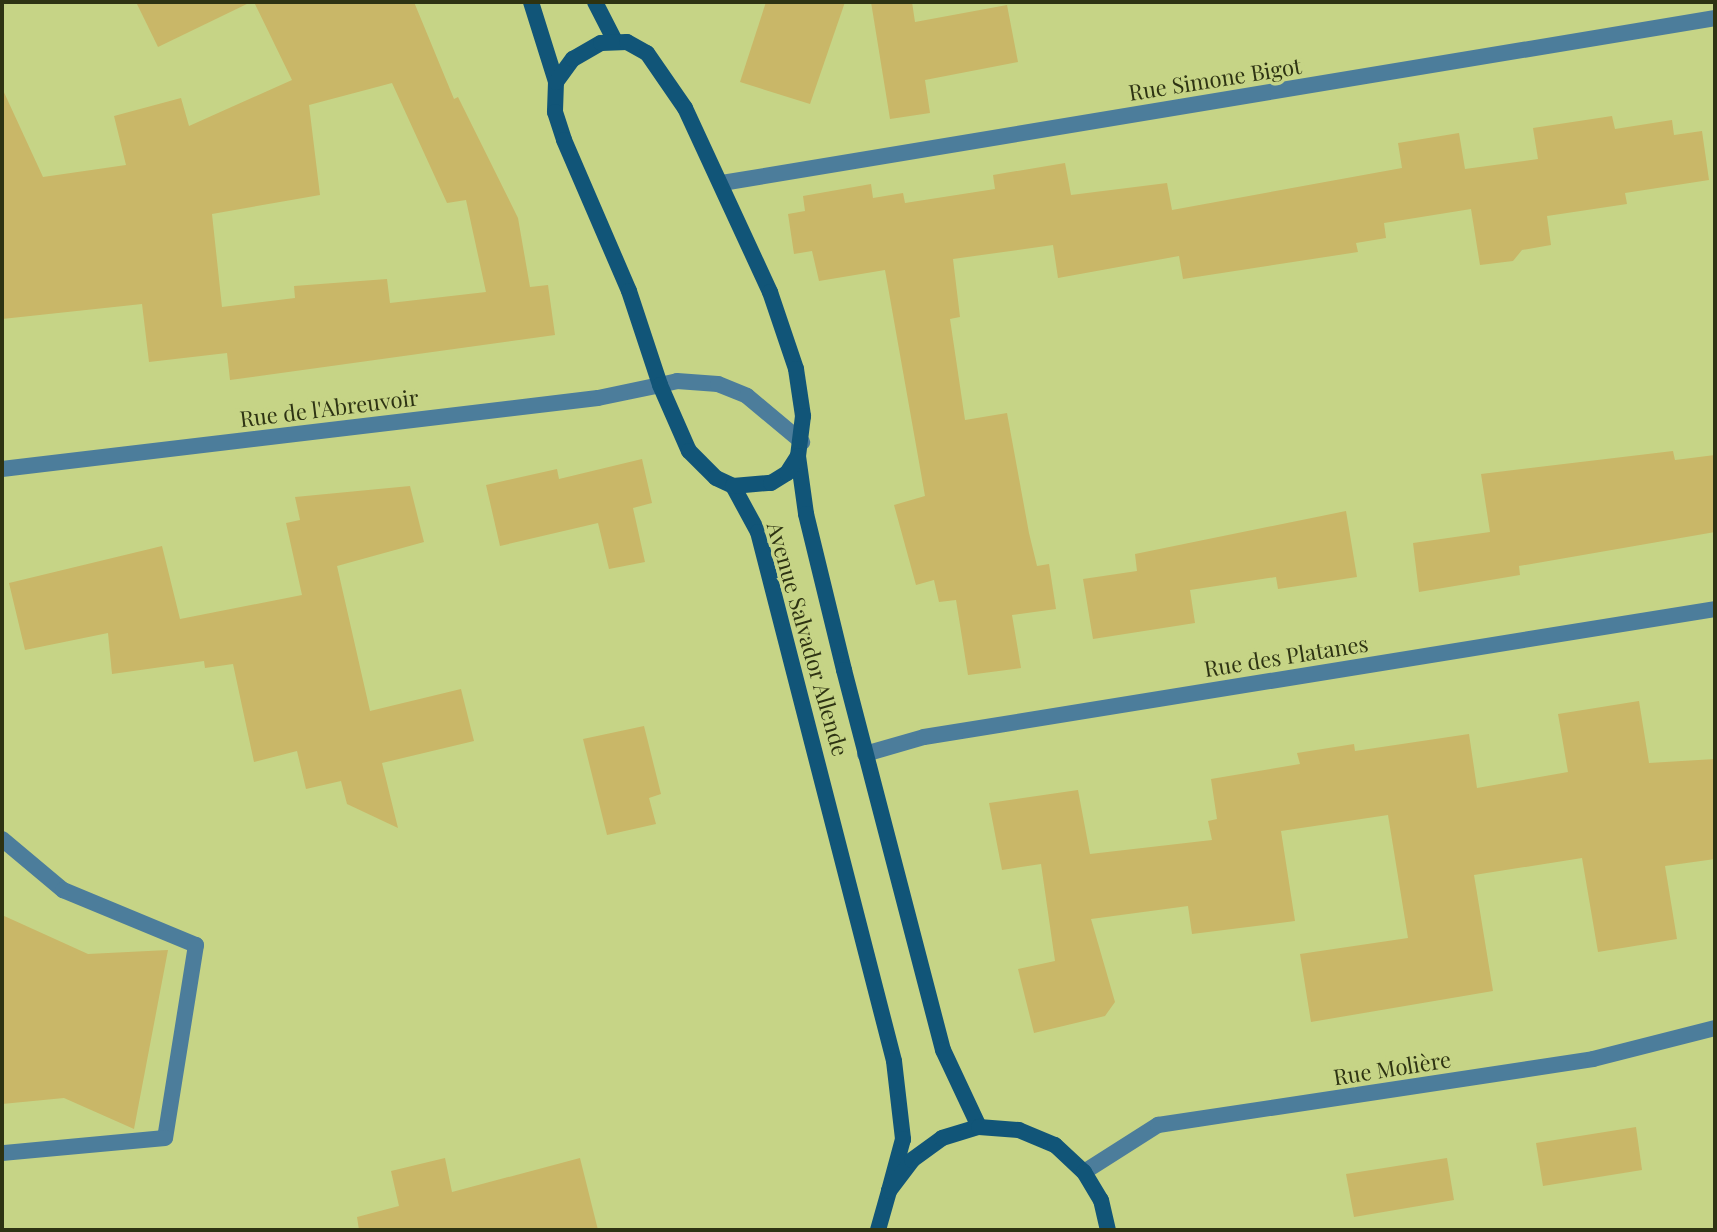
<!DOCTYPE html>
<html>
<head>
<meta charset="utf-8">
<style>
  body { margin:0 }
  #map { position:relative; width:1717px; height:1232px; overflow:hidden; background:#c6d486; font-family:"Playfair Display",serif }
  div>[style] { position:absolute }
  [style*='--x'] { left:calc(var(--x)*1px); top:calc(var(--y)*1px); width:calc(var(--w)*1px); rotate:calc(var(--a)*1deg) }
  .building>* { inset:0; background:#c9b768 }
  .lane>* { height:16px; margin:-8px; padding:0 8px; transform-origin:8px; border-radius:8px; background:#4c7d9b }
  .street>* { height:16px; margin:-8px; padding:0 8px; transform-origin:8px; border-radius:8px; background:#4c7d9b }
  .secondary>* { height:16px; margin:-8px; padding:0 8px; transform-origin:8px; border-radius:8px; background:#115578 }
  span { translate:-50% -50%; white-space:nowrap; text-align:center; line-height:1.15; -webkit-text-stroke:7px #c6d486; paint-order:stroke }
  .street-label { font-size:22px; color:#2e3313 }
  .frame { position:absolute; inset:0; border:4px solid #2e3313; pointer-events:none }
</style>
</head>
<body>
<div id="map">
  <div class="building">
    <i style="clip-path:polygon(136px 2px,251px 2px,158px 47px)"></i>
    <i style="clip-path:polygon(evenodd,254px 2px,414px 2px,454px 99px,458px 97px,518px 218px,530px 287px,548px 285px,555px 335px,230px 380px,227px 353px,149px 362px,142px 304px,2px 319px,2px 88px,43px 177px,126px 165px,114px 116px,181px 98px,189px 126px,292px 80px,254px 2px,392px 83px,447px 203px,466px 200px,486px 292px,390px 303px,387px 279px,294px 286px,295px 298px,222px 307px,212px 214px,320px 195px,309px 105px,392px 83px)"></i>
    <i style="clip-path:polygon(766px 2px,845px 2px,810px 104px,740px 82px)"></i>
    <i style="clip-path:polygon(871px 2px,912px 2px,915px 22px,1007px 5px,1018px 62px,925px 80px,930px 113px,890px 119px)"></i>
    <i style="clip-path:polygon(1612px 116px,1615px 129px,1672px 120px,1674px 135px,1702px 131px,1709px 180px,1625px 193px,1627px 204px,1547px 216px,1551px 245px,1522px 250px,1513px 261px,1480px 265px,1471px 209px,1384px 223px,1386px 238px,1356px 243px,1358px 252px,1183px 279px,1179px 256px,1058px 278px,1053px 245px,953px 259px,960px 317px,950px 319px,965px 420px,1007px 413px,1029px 533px,1037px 566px,1049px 564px,1056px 609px,1012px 615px,1021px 668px,968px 675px,956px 600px,939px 602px,934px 580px,916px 585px,894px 505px,925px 496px,885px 270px,819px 281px,812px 251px,794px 254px,788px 214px,805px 211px,803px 196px,871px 184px,873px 198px,903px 193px,905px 203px,995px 189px,993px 175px,1065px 163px,1071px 195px,1167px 183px,1172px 210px,1402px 168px,1398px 143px,1459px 133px,1465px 169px,1538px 159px,1533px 128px)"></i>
    <i style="clip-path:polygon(1673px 451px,1675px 460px,1715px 455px,1715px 532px,1519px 566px,1520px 575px,1419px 592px,1413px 543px,1490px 532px,1481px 474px)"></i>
    <i style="clip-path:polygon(642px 459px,652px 503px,633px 508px,645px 562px,609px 569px,598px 523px,500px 546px,486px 485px,557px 469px,559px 479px)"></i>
    <i style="clip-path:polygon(410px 486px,424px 542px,337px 566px,370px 711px,461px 689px,474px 741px,382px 763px,398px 828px,347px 804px,341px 781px,306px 789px,297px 751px,254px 762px,233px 664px,205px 668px,204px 661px,112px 674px,108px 633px,25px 650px,9px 583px,162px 546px,180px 619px,302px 595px,286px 523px,300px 520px,295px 497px)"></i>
    <i style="clip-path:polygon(1346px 511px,1357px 577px,1278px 589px,1276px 577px,1190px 590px,1195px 623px,1093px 639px,1083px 579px,1137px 571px,1135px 554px)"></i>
    <i style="clip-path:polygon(1639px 701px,1649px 763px,1715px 759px,1715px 859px,1665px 866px,1677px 939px,1598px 952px,1582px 858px,1474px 875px,1493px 991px,1311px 1022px,1300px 954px,1408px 938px,1388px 815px,1281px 831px,1295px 921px,1192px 934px,1188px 906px,1091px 919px,1115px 1002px,1105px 1016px,1034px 1033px,1018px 969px,1055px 961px,1041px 864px,1002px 870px,989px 803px,1078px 790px,1090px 854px,1212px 840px,1208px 821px,1217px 819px,1211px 779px,1300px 764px,1297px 753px,1354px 744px,1355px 751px,1469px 734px,1477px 788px,1568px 772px,1558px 714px)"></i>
    <i style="clip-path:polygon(644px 726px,661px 794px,649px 798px,656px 824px,607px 835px,583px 739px)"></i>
    <i style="clip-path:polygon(2px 915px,88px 954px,168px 950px,134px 1129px,64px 1098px,2px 1104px)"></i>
    <i style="clip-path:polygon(1636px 1127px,1642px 1170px,1543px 1186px,1536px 1143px)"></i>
    <i style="clip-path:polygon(445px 1158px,452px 1192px,580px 1158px,598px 1230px,359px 1230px,357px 1217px,399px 1206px,391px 1171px)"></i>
    <i style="clip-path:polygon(1447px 1158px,1454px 1200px,1354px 1217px,1346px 1174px)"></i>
  </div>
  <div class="lane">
    <i style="--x:660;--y:385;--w:17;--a:-13"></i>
    <i style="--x:677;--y:381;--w:41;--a:4.2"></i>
    <i style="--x:718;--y:384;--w:31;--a:22"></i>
    <i style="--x:747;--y:396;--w:72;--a:39.9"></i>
    <i style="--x:2;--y:839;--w:80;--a:39.9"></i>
    <i style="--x:63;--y:890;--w:144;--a:22.5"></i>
    <i style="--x:196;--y:945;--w:195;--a:99.1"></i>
    <i style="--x:165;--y:1138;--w:164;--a:174.7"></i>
  </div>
  <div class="street">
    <i style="--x:722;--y:183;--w:1007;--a:-9.43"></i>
    <i style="--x:2;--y:469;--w:600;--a:-6.79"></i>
    <i style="--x:598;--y:398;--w:63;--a:-11.8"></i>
    <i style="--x:865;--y:754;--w:61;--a:-16.1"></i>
    <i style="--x:924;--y:737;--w:801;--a:-9.19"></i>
    <i style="--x:1084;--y:1172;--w:88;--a:-32.4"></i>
    <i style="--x:1158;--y:1125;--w:440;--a:-8.6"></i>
    <i style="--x:1593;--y:1059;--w:126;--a:-14.3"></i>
  </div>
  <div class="secondary">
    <i style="--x:531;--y:2;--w:84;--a:72.6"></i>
    <i style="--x:556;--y:82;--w:30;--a:92"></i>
    <i style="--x:555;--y:112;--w:29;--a:72"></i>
    <i style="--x:564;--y:140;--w:164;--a:66.7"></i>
    <i style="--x:629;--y:291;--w:99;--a:71.7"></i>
    <i style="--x:660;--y:385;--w:72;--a:66.3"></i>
    <i style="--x:689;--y:451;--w:38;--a:45"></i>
    <i style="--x:716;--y:478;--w:19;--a:25"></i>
    <i style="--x:733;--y:486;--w:52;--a:61.5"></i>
    <i style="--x:758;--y:532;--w:546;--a:75.58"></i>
    <i style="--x:894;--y:1061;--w:79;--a:83.4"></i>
    <i style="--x:903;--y:1139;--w:54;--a:105.1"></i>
    <i style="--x:595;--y:2;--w:44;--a:62.9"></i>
    <i style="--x:556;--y:82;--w:29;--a:-54"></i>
    <i style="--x:573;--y:59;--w:32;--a:-30"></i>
    <i style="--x:601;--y:43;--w:26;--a:-2"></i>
    <i style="--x:627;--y:42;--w:23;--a:29"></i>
    <i style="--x:647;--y:53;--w:67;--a:55.4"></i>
    <i style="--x:685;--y:108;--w:203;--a:65.2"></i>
    <i style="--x:770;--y:292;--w:81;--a:71.3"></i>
    <i style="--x:796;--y:369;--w:48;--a:81.5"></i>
    <i style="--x:803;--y:416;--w:40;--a:97.1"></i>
    <i style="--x:798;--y:456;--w:59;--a:82.1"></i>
    <i style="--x:806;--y:514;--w:161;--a:76.3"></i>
    <i style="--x:844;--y:670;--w:393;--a:75.4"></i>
    <i style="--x:943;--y:1050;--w:85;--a:64.9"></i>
    <i style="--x:733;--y:486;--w:38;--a:-5"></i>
    <i style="--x:771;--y:483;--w:19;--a:-32"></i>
    <i style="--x:787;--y:473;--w:20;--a:-57"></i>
    <i style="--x:878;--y:1230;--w:41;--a:-74.2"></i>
    <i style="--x:889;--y:1191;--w:39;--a:-53"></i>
    <i style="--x:912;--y:1160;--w:37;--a:-36"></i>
    <i style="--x:942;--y:1138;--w:39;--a:-17"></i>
    <i style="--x:979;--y:1127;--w:40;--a:4.3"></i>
    <i style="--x:1019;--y:1130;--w:39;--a:23"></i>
    <i style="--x:1055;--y:1145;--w:40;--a:43"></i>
    <i style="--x:1084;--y:1172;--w:33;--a:59"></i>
    <i style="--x:1101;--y:1200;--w:31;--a:77"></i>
  </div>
  <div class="street-label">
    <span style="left:1215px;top:79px;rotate:-9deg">Rue Simone Bigot</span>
    <span style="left:329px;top:408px;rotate:-7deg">Rue de l'Abreuvoir</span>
    <span style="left:808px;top:639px;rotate:74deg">Avenue Salvador Allende</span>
    <span style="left:1286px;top:656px;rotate:-9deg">Rue des Platanes</span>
    <span style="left:1392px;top:1068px;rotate:-9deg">Rue Molière</span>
  </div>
  <div class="frame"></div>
</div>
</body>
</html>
